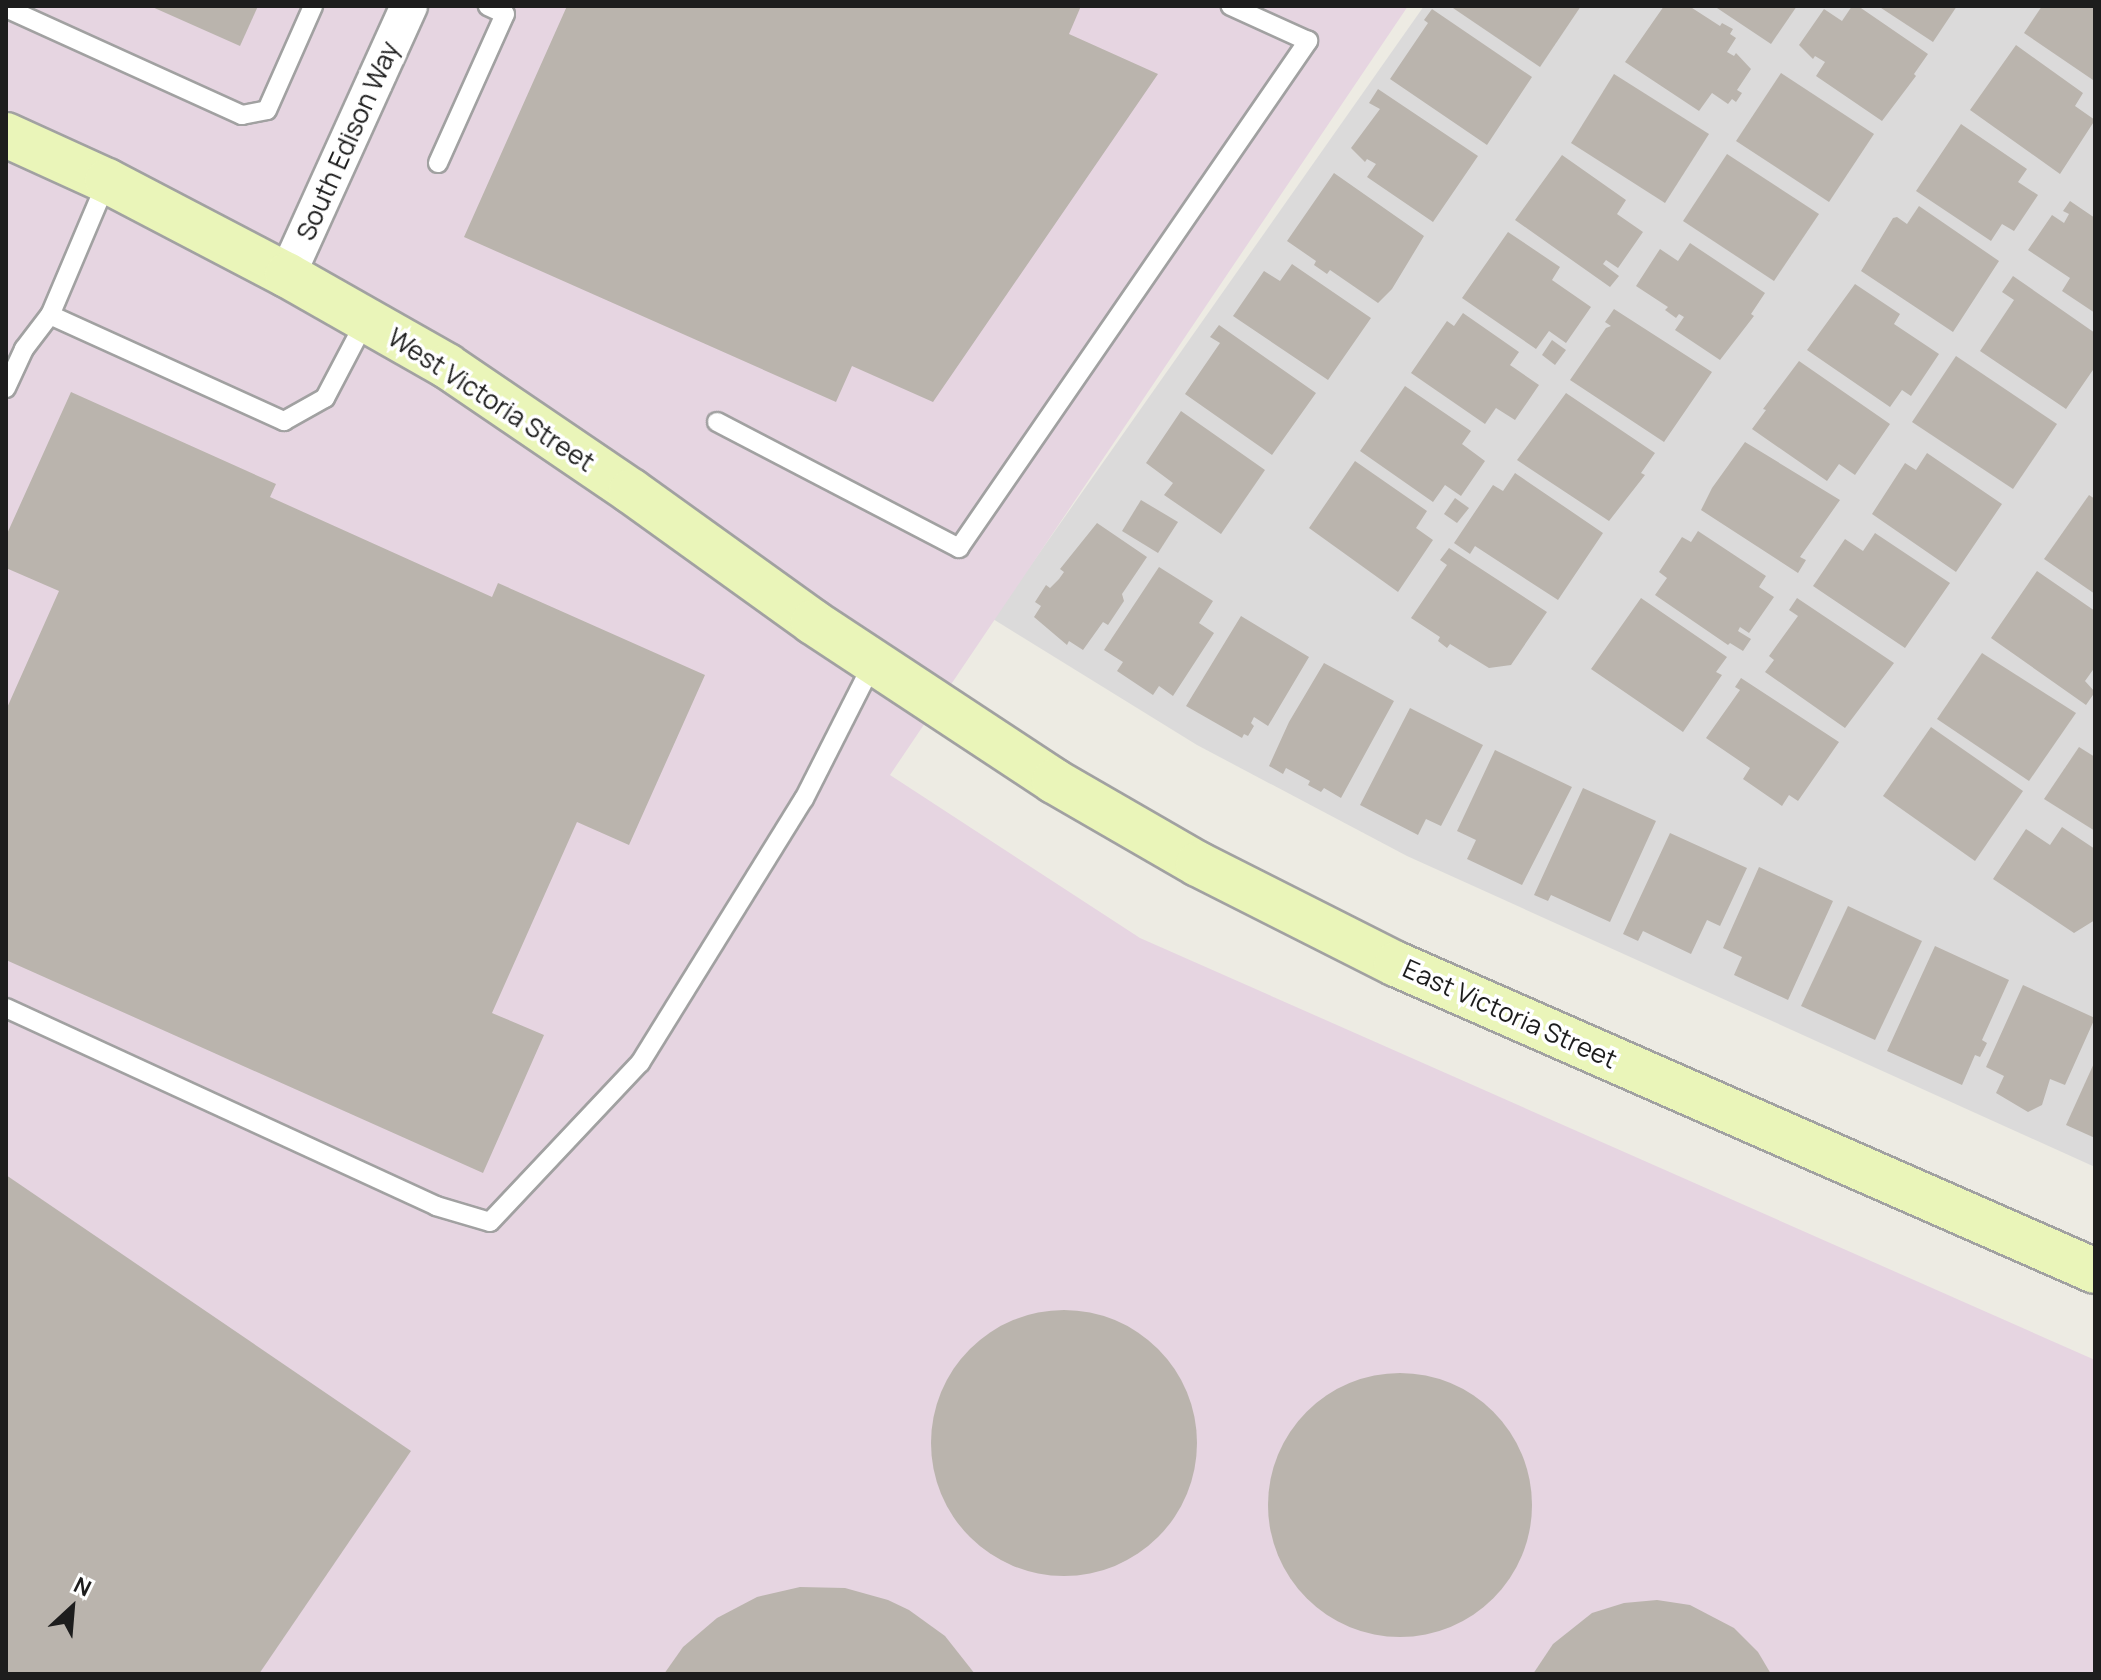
<!DOCTYPE html>
<html>
<head>
<meta charset="utf-8">
<style>
  body { margin:0 }
  #map { position:relative; width:2101px; height:1680px; overflow:hidden; background:#edebe3; font-family:Manrope,sans-serif }
  div>[style] { position:absolute }
  [style*='--x'] { left:calc(var(--x)*1px); top:calc(var(--y)*1px); width:calc(var(--w)*1px); rotate:calc(var(--a)*1deg) }
  .residential>* { inset:0; background:#dbdada }
  .industrial>* { inset:0; background:#e6d5e1 }
  .building>* { inset:0; background:#bab4ad }
  .round { border-radius:50% }
  .roads { filter:drop-shadow(2px 0 #a1a1a1) drop-shadow(-2px 0 #a1a1a1) drop-shadow(0 2px #a1a1a1) drop-shadow(0 -2px #a1a1a1) }
  .lane>* { height:18px; margin:-9px; padding:0 9px; transform-origin:9px; border-radius:9px; background:#fff }
  .street>* { height:36px; margin:-18px; padding:0 18px; transform-origin:18px; border-radius:18px; background:#fff }
  .secondary>* { height:44px; margin:-22px; padding:0 22px; transform-origin:22px; border-radius:22px; background:#eaf5b9 }
  span { translate:-50% -50%; white-space:nowrap; text-align:center; line-height:1.15; -webkit-text-stroke:7px #fff; paint-order:stroke }
  .street-label { font-size:26px; color:#1d1d1d }
  .frame { position:absolute; inset:0; border:8px solid #1d1d1d; pointer-events:none }
  .north { position:absolute; left:32px; top:1568px; width:80px; height:80px; -webkit-text-stroke:6px #fff; paint-order:stroke; rotate:26deg; font-size:22px; font-weight:700; line-height:32px; text-align:center; color:#1d1d1d }
  .north::after { content:''; display:block; margin:auto; width:28px; height:36px; background:#1d1d1d; clip-path:polygon(50% 0,100% 100%,50% 72%,0 100%) }
</style>
</head>
<body>
<div id="map">
  <div class="residential">
    <i style="clip-path:polygon(1424px 6px,2095px 6px,2095px 1167px,1407px 856px,1197px 745px,993px 619px)"></i>
  </div>
  <div class="industrial">
    <i style="clip-path:polygon(6px 6px,1408px 6px,890px 775px,1140px 938px,2095px 1360px,2095px 1674px,6px 1674px)"></i>
  </div>
  <div class="building">
    <i style="clip-path:polygon(150px 6px,258px 6px,240px 46px)"></i>
    <i style="clip-path:polygon(567px 6px,1081px 6px,1069px 34px,1158px 74px,933px 402px,852px 366px,836px 402px,464px 237px)"></i>
    <i style="clip-path:polygon(1450px 6px,1581px 6px,1540px 67px)"></i>
    <i style="clip-path:polygon(1664px 6px,1689px 6px,1720px 26px,1722px 23px,1733px 29px,1730px 34px,1736px 38px,1727px 52px,1734px 56px,1736px 53px,1751px 69px,1737px 90px,1742px 93px,1736px 102px,1732px 99px,1728px 104px,1712px 93px,1699px 111px,1625px 62px)"></i>
    <i style="clip-path:polygon(1714px 6px,1797px 6px,1771px 44px)"></i>
    <i style="clip-path:polygon(1852px 6px,1858px 6px,1928px 54px,1914px 74px,1916px 76px,1882px 121px,1816px 76px,1825px 62px,1815px 56px,1813px 59px,1799px 45px,1824px 9px,1842px 21px)"></i>
    <i style="clip-path:polygon(1878px 6px,1957px 6px,1933px 42px)"></i>
    <i style="clip-path:polygon(2042px 6px,2095px 6px,2093px 80px,2024px 33px)"></i>
    <i style="clip-path:polygon(1432px 9px,1532px 77px,1487px 145px,1390px 79px,1428px 23px,1424px 20px)"></i>
    <i style="clip-path:polygon(2016px 45px,2083px 93px,2075px 106px,2095px 120px,2060px 174px,1970px 110px)"></i>
    <i style="clip-path:polygon(1781px 73px,1874px 134px,1829px 202px,1736px 141px)"></i>
    <i style="clip-path:polygon(1614px 74px,1709px 134px,1665px 203px,1571px 143px)"></i>
    <i style="clip-path:polygon(1378px 89px,1478px 156px,1433px 222px,1367px 177px,1376px 164px,1367px 159px,1365px 162px,1351px 148px,1380px 109px,1369px 103px)"></i>
    <i style="clip-path:polygon(1961px 124px,2027px 169px,2018px 182px,2038px 195px,2014px 231px,2002px 224px,1991px 241px,1916px 191px)"></i>
    <i style="clip-path:polygon(1727px 154px,1819px 214px,1774px 281px,1683px 221px)"></i>
    <i style="clip-path:polygon(1562px 155px,1626px 200px,1617px 214px,1643px 232px,1618px 268px,1606px 260px,1603px 264px,1619px 276px,1610px 287px,1515px 220px)"></i>
    <i style="clip-path:polygon(1334px 173px,1424px 236px,1392px 289px,1378px 303px,1330px 270px,1327px 274px,1314px 265px,1316px 261px,1287px 241px)"></i>
    <i style="clip-path:polygon(2070px 201px,2095px 218px,2095px 313px,2062px 291px,2070px 278px,2028px 250px,2052px 215px,2064px 223px,2069px 214px,2063px 211px)"></i>
    <i style="clip-path:polygon(1919px 206px,1999px 261px,1953px 332px,1861px 271px,1893px 218px,1897px 217px,1907px 224px)"></i>
    <i style="clip-path:polygon(1508px 232px,1560px 267px,1552px 280px,1591px 307px,1566px 343px,1549px 331px,1536px 349px,1462px 298px)"></i>
    <i style="clip-path:polygon(1690px 243px,1765px 293px,1751px 314px,1754px 316px,1720px 360px,1675px 330px,1684px 317px,1679px 314px,1676px 318px,1665px 310px,1668px 307px,1636px 286px,1660px 249px,1678px 261px)"></i>
    <i style="clip-path:polygon(1292px 264px,1371px 318px,1328px 380px,1233px 316px,1264px 271px,1280px 281px)"></i>
    <i style="clip-path:polygon(2013px 276px,2095px 333px,2095px 367px,2066px 409px,1980px 351px,2014px 300px,2002px 292px)"></i>
    <i style="clip-path:polygon(1855px 284px,1900px 314px,1894px 324px,1939px 354px,1911px 396px,1902px 390px,1890px 407px,1807px 350px)"></i>
    <i style="clip-path:polygon(1614px 309px,1712px 372px,1664px 442px,1570px 380px,1606px 328px,1611px 326px,1605px 322px)"></i>
    <i style="clip-path:polygon(1463px 313px,1519px 352px,1510px 365px,1539px 385px,1515px 420px,1496px 408px,1485px 424px,1411px 373px,1447px 321px,1454px 326px)"></i>
    <i style="clip-path:polygon(1219px 325px,1316px 393px,1272px 455px,1185px 394px,1220px 343px,1210px 337px)"></i>
    <i style="clip-path:polygon(1552px 340px,1566px 350px,1555px 365px,1542px 355px)"></i>
    <i style="clip-path:polygon(1956px 356px,2057px 424px,2013px 489px,1912px 422px)"></i>
    <i style="clip-path:polygon(1799px 361px,1890px 424px,1855px 475px,1839px 464px,1827px 481px,1752px 429px,1766px 410px,1763px 409px)"></i>
    <i style="clip-path:polygon(1405px 386px,1471px 431px,1462px 444px,1485px 461px,1461px 496px,1445px 485px,1433px 502px,1360px 451px)"></i>
    <i style="clip-path:polygon(71px 392px,276px 484px,270px 497px,492px 597px,498px 583px,705px 675px,629px 845px,577px 822px,492px 1013px,544px 1035px,483px 1173px,6px 960px,6px 710px,59px 591px,6px 568px,6px 536px)"></i>
    <i style="clip-path:polygon(1566px 393px,1655px 453px,1641px 473px,1645px 475px,1609px 521px,1517px 460px)"></i>
    <i style="clip-path:polygon(1181px 411px,1265px 470px,1221px 534px,1164px 495px,1173px 483px,1146px 463px)"></i>
    <i style="clip-path:polygon(1745px 442px,1840px 500px,1800px 557px,1806px 560px,1798px 573px,1701px 510px,1712px 488px)"></i>
    <i style="clip-path:polygon(1927px 453px,2002px 504px,1956px 572px,1872px 514px,1905px 463px,1916px 470px)"></i>
    <i style="clip-path:polygon(1355px 461px,1427px 511px,1416px 528px,1433px 540px,1398px 592px,1309px 528px)"></i>
    <i style="clip-path:polygon(1515px 473px,1603px 533px,1558px 600px,1475px 546px,1470px 554px,1454px 543px,1493px 485px,1503px 491px)"></i>
    <i style="clip-path:polygon(2089px 495px,2095px 499px,2095px 594px,2044px 559px)"></i>
    <i style="clip-path:polygon(1455px 498px,1469px 508px,1457px 523px,1444px 514px)"></i>
    <i style="clip-path:polygon(1141px 500px,1178px 522px,1158px 553px,1122px 531px)"></i>
    <i style="clip-path:polygon(1097px 523px,1147px 557px,1122px 594px,1124px 601px,1108px 625px,1103px 622px,1083px 650px,1069px 641px,1067px 645px,1034px 617px,1041px 606px,1035px 602px,1046px 585px,1050px 588px,1059px 579px,1064px 572px,1060px 569px)"></i>
    <i style="clip-path:polygon(1698px 531px,1766px 576px,1759px 587px,1774px 597px,1749px 633px,1740px 627px,1738px 631px,1751px 639px,1743px 651px,1730px 643px,1728px 645px,1655px 595px,1667px 578px,1659px 572px,1682px 537px,1691px 542px)"></i>
    <i style="clip-path:polygon(1875px 533px,1950px 583px,1905px 648px,1813px 586px,1845px 539px,1863px 551px)"></i>
    <i style="clip-path:polygon(1449px 548px,1547px 612px,1511px 665px,1489px 668px,1450px 644px,1447px 648px,1438px 641px,1440px 637px,1411px 618px,1447px 565px,1440px 560px)"></i>
    <i style="clip-path:polygon(1159px 567px,1213px 601px,1199px 623px,1214px 633px,1173px 696px,1159px 686px,1153px 695px,1117px 671px,1123px 662px,1104px 650px)"></i>
    <i style="clip-path:polygon(2037px 571px,2095px 611px,2095px 667px,2085px 681px,2095px 692px,2086px 705px,1991px 638px)"></i>
    <i style="clip-path:polygon(1641px 598px,1727px 657px,1716px 672px,1722px 675px,1683px 732px,1591px 669px)"></i>
    <i style="clip-path:polygon(1797px 598px,1894px 663px,1845px 728px,1765px 672px,1774px 660px,1769px 656px,1798px 616px,1789px 610px)"></i>
    <i style="clip-path:polygon(1241px 616px,1309px 657px,1268px 726px,1254px 717px,1251px 723px,1254px 726px,1248px 736px,1244px 734px,1242px 738px,1186px 706px)"></i>
    <i style="clip-path:polygon(1982px 653px,2076px 713px,2029px 781px,1937px 719px)"></i>
    <i style="clip-path:polygon(1324px 663px,1394px 701px,1341px 798px,1324px 788px,1321px 792px,1308px 785px,1310px 781px,1286px 768px,1283px 774px,1269px 766px,1289px 722px)"></i>
    <i style="clip-path:polygon(1741px 678px,1839px 742px,1798px 801px,1789px 795px,1782px 806px,1743px 779px,1750px 768px,1706px 738px,1740px 690px,1735px 687px)"></i>
    <i style="clip-path:polygon(1410px 708px,1483px 745px,1441px 826px,1426px 819px,1418px 835px,1360px 805px)"></i>
    <i style="clip-path:polygon(1931px 727px,2023px 791px,1975px 861px,1883px 796px)"></i>
    <i style="clip-path:polygon(2079px 747px,2095px 757px,2095px 831px,2044px 799px)"></i>
    <i style="clip-path:polygon(1495px 750px,1572px 787px,1522px 885px,1467px 859px,1476px 840px,1457px 831px)"></i>
    <i style="clip-path:polygon(1583px 788px,1656px 821px,1610px 922px,1551px 895px,1548px 901px,1534px 895px)"></i>
    <i style="clip-path:polygon(2062px 827px,2095px 849px,2095px 920px,2074px 933px,1993px 879px,2026px 829px,2050px 845px)"></i>
    <i style="clip-path:polygon(1670px 833px,1747px 868px,1720px 926px,1707px 920px,1691px 954px,1643px 931px,1638px 941px,1623px 934px)"></i>
    <i style="clip-path:polygon(1759px 867px,1833px 901px,1788px 1000px,1734px 975px,1742px 957px,1723px 948px)"></i>
    <i style="clip-path:polygon(1848px 906px,1922px 941px,1875px 1040px,1801px 1006px)"></i>
    <i style="clip-path:polygon(1935px 946px,2009px 980px,1982px 1040px,1987px 1043px,1980px 1057px,1975px 1055px,1962px 1085px,1887px 1051px)"></i>
    <i style="clip-path:polygon(2023px 985px,2095px 1018px,2065px 1085px,2050px 1079px,2042px 1105px,2028px 1112px,1996px 1093px,2004px 1076px,1986px 1067px)"></i>
    <i style="clip-path:polygon(2095px 1061px,2095px 1138px,2066px 1125px)"></i>
    <i style="clip-path:polygon(6px 1175px,411px 1451px,259px 1674px,6px 1674px)"></i>
    <i class="round" style="left:931px;top:1310px;width:266px;height:266px"></i>
    <i class="round" style="left:1268px;top:1373px;width:264px;height:264px"></i>
    <i style="clip-path:polygon(800px 1587px,845px 1588px,888px 1600px,909px 1610px,945px 1636px,975px 1674px,664px 1674px,683px 1647px,717px 1618px,757px 1597px)"></i>
    <i style="clip-path:polygon(1657px 1600px,1690px 1605px,1734px 1628px,1758px 1652px,1771px 1674px,1533px 1674px,1553px 1644px,1592px 1613px,1624px 1603px)"></i>
  </div>
  <div class="roads">
    <div class="lane">
      <i style="--x:6;--y:8;--w:259;--a:24.4"></i>
      <i style="--x:242;--y:115;--w:25;--a:-11"></i>
      <i style="--x:267;--y:110;--w:114;--a:-66.1"></i>
      <i style="--x:438;--y:163;--w:163;--a:-65.8"></i>
      <i style="--x:505;--y:14;--w:19;--a:-155"></i>
      <i style="--x:107;--y:181;--w:146;--a:113"></i>
      <i style="--x:50;--y:315;--w:257;--a:24.4"></i>
      <i style="--x:284;--y:421;--w:47;--a:-29.3"></i>
      <i style="--x:325;--y:398;--w:88;--a:-62.3"></i>
      <i style="--x:6;--y:388;--w:43;--a:-65.2"></i>
      <i style="--x:24;--y:349;--w:43;--a:-52.6"></i>
      <i style="--x:717;--y:422;--w:273;--a:27.5"></i>
      <i style="--x:959;--y:548;--w:616;--a:-55.46"></i>
      <i style="--x:1308;--y:41;--w:85;--a:-155.6"></i>
      <i style="--x:6;--y:1008;--w:473;--a:24.7"></i>
      <i style="--x:436;--y:1206;--w:56;--a:16.5"></i>
      <i style="--x:490;--y:1222;--w:219;--a:-46.7"></i>
      <i style="--x:640;--y:1063;--w:311;--a:-58.2"></i>
      <i style="--x:804;--y:799;--w:155;--a:-63.1"></i>
    </div>
    <div class="street">
      <i style="--x:287;--y:275;--w:295;--a:-65.6"></i>
    </div>
    <div class="secondary">
      <i style="--x:6;--y:135;--w:111;--a:24.5"></i>
      <i style="--x:107;--y:181;--w:203;--a:27.6"></i>
      <i style="--x:287;--y:275;--w:184;--a:29.6"></i>
      <i style="--x:447;--y:366;--w:222;--a:34.2"></i>
      <i style="--x:631;--y:491;--w:224;--a:35.7"></i>
      <i style="--x:813;--y:622;--w:289;--a:33.4"></i>
      <i style="--x:1054;--y:781;--w:166;--a:30"></i>
      <i style="--x:1198;--y:864;--w:222;--a:26.8"></i>
      <i style="--x:1396;--y:964;--w:763;--a:23.71"></i>
    </div>
  </div>
  <div class="street-label">
    <span style="left:348px;top:141px;rotate:-66deg">South Edison Way</span>
    <span style="left:491px;top:400px;rotate:33deg">West Victoria Street</span>
    <span style="left:1510px;top:1014px;rotate:24deg">East Victoria Street</span>
  </div>
  <div class="frame"></div>
  <div class="north">N</div>
</div>
</body>
</html>
